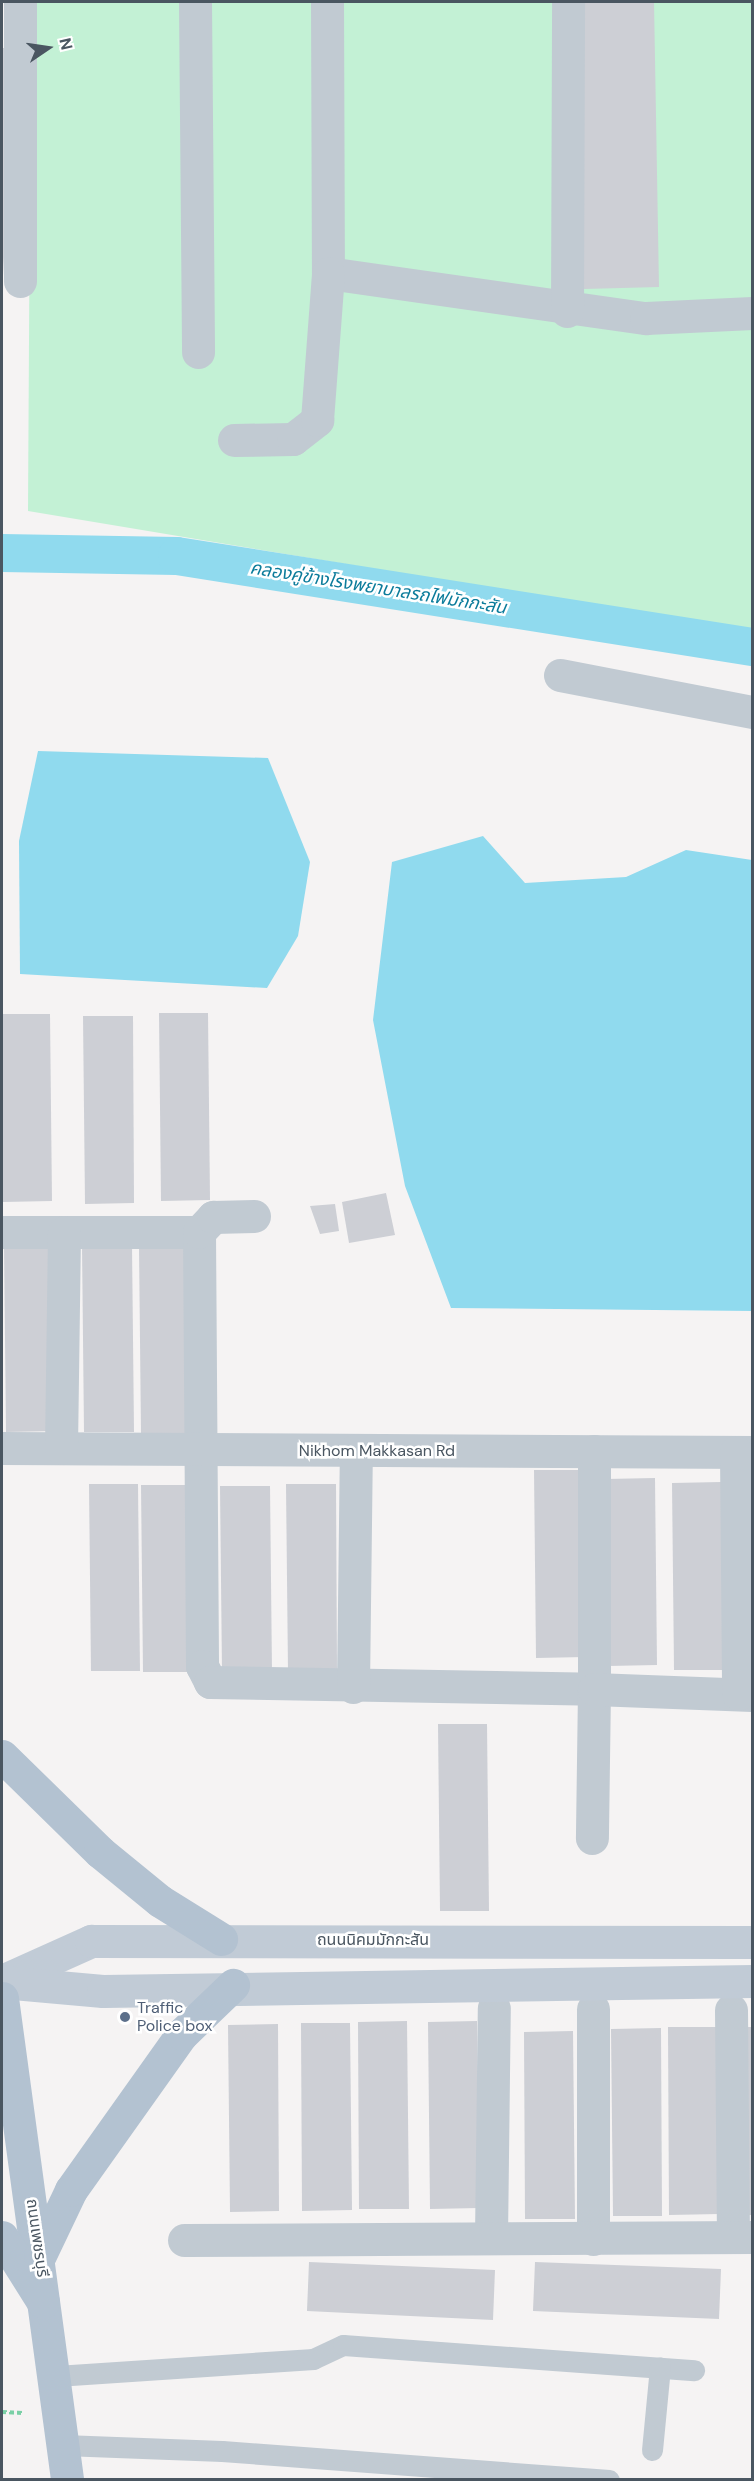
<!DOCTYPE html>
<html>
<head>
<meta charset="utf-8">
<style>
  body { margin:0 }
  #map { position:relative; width:754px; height:2481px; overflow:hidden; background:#f5f3f3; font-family:"DM Sans","Noto Sans Thai",sans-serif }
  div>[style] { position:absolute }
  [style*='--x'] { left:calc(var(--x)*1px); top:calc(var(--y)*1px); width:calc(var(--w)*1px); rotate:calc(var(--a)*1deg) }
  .green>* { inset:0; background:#c3f1d5 }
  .water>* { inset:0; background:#90daee }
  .canal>* { height:38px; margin:-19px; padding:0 19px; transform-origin:19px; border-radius:19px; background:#90daee }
  .building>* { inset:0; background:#cdcfd5 }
  .path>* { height:4px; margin-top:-2px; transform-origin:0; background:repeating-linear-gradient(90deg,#7ad0a6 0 4.5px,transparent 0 7.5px) }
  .lane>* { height:21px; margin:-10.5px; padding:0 10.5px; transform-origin:10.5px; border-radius:10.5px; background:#c1cad2 }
  .street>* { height:33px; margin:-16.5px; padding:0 16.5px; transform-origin:16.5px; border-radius:16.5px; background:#c1cad2 }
  .secondary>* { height:33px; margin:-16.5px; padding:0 16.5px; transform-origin:16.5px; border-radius:16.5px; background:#c1cbd6 }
  .primary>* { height:33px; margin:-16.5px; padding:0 16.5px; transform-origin:16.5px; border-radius:16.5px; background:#b3c2d1 }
  .dots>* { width:16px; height:16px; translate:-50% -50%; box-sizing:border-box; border:3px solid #fff; border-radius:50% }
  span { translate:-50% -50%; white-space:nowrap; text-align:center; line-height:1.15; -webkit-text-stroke:5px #fff; paint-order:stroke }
  .street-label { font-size:16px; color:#4a5661 }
  .service-label { font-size:16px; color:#4e5e75 }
  .left { translate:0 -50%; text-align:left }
  .water-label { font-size:18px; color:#0c7c9b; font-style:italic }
  .frame { position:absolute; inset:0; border:3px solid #4a5661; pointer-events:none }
  .north { position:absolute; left:18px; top:18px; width:60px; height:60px; -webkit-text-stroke:4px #fff; paint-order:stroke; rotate:77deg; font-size:16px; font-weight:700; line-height:24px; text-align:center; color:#4a5661 }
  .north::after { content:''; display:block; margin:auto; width:21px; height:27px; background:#4a5661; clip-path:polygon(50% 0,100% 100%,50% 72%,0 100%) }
</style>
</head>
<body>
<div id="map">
  <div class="green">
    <i style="clip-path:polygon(31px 2px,752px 2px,752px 632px,28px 511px)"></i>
  </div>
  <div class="water">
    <i style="clip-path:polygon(38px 751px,268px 758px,310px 862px,298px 936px,267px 988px,20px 974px,19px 841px)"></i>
    <i style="clip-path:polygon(483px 836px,525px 883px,626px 877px,686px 850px,752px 860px,752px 1311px,451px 1308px,405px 1186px,373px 1020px,392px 862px)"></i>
  </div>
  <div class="canal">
    <i style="--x:2;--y:553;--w:175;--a:1"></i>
    <i style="--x:177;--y:556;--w:582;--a:8.99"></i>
  </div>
  <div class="building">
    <i style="clip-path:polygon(579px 2px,654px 2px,659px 287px,584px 289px)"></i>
    <i style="clip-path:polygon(2px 48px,15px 48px,3px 276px,2px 276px)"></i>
    <i style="clip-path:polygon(159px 1013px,208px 1013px,210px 1200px,161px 1201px)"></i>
    <i style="clip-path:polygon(2px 1014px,50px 1014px,52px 1201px,3px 1202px)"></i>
    <i style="clip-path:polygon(83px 1016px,133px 1016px,134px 1203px,85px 1204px)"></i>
    <i style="clip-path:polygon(386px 1193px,395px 1235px,349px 1243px,342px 1202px)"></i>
    <i style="clip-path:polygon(335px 1204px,339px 1231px,320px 1234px,310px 1206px)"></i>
    <i style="clip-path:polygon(4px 1244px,54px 1244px,55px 1431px,6px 1432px)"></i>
    <i style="clip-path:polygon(82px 1245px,132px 1245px,134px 1432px,84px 1432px)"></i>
    <i style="clip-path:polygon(139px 1246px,188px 1246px,190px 1433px,141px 1433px)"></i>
    <i style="clip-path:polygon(534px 1470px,583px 1470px,585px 1657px,536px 1658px)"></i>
    <i style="clip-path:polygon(655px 1478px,657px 1665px,608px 1666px,606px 1479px)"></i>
    <i style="clip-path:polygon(721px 1482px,723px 1670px,674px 1670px,672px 1483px)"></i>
    <i style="clip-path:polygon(89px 1484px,138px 1484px,140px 1671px,91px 1671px)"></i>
    <i style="clip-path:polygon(286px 1484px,336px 1484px,337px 1671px,288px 1671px)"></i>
    <i style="clip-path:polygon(141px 1485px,191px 1485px,192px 1672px,143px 1672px)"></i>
    <i style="clip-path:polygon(220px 1486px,270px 1486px,272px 1673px,222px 1673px)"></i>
    <i style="clip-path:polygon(438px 1724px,487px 1724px,489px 1911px,440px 1911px)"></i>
    <i style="clip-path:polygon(407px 2021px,409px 2209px,359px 2209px,358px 2022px)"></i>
    <i style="clip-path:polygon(477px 2021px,479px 2208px,430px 2209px,428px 2022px)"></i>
    <i style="clip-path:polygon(301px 2023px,350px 2023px,352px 2210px,302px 2211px)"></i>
    <i style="clip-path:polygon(278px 2024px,279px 2211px,230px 2212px,228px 2025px)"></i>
    <i style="clip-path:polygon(668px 2027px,717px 2027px,719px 2214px,669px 2215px)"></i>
    <i style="clip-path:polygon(747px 2027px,752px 2027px,752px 2215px,749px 2215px)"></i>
    <i style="clip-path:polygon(661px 2028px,662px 2216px,613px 2216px,611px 2029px)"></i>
    <i style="clip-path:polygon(573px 2031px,575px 2219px,525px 2219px,524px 2032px)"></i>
    <i style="clip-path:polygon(309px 2262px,495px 2270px,493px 2320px,307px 2311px)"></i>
    <i style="clip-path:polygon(535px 2262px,721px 2269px,719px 2319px,533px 2311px)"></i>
  </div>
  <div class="path">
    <i style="--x:2;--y:2412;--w:21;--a:3"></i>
  </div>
  <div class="lane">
    <i style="--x:56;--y:2376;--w:258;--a:-3.8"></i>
    <i style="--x:313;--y:2359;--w:33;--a:-25"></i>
    <i style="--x:343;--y:2345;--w:352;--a:4.1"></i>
    <i style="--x:63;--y:2445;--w:159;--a:2.2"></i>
    <i style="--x:222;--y:2451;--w:388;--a:4.3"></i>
    <i style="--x:652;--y:2450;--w:83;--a:-84.5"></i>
  </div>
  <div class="street">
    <i style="--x:20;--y:2;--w:279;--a:90"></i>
    <i style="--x:195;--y:2;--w:350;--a:89.5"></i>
    <i style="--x:327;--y:2;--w:271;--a:89.8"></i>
    <i style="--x:328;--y:273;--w:321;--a:8.1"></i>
    <i style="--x:646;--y:318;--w:106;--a:-2.7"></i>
    <i style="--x:567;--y:311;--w:309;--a:-89.8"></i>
    <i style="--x:234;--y:440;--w:59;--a:-1"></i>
    <i style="--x:293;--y:439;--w:31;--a:-38"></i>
    <i style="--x:317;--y:420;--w:147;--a:-85.7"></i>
    <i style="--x:560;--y:675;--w:196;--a:10.9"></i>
    <i style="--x:2;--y:1232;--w:197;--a:0"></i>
    <i style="--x:199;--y:1232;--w:434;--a:89.6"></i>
    <i style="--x:202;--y:1666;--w:18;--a:63"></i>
    <i style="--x:210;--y:1682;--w:384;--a:1"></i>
    <i style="--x:594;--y:1689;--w:149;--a:90.8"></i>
    <i style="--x:199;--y:1232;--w:21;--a:-47"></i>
    <i style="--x:213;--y:1217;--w:41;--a:-1.4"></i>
    <i style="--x:2;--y:1448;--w:750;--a:0.31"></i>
    <i style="--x:61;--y:1448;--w:216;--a:-89.2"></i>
    <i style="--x:594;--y:1451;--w:238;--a:90"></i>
    <i style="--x:594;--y:1689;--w:158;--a:2.2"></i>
    <i style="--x:736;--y:1452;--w:242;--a:89.5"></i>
    <i style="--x:353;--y:1687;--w:237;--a:-89.3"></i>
    <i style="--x:593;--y:2009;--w:230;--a:90"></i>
    <i style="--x:731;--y:2010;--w:227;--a:89.5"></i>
    <i style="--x:491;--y:2238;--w:230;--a:-89.3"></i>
    <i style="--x:184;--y:2240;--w:568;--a:-0.3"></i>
  </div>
  <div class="secondary">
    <i style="--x:2;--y:1981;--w:98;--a:-24.2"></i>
    <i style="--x:91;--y:1941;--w:661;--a:0.09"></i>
    <i style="--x:2;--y:1982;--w:101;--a:5.1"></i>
    <i style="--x:103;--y:1991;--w:649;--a:-0.88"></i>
  </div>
  <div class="primary">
    <i style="--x:2;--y:1756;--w:137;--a:44.4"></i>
    <i style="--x:100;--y:1852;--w:77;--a:39.2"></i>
    <i style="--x:160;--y:1901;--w:72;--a:31.9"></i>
    <i style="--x:2;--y:1998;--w:486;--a:82.3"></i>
    <i style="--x:2;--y:2237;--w:77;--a:57.8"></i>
    <i style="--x:40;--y:2255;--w:72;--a:-64.5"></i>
    <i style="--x:71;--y:2190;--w:191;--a:-54.6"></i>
    <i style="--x:182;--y:2034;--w:71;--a:-43.9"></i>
  </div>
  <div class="dots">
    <i style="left:125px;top:2017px;background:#5c6f8a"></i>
  </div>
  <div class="street-label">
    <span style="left:377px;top:1451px">Nikhom Makkasan Rd</span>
    <span style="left:373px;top:1940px">ถนนนิคมมักกะสัน</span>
    <span style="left:37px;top:2238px;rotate:82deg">ถนนเพชรบุรี</span>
  </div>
  <div class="service-label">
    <span class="left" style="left:137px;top:2017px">Traffic<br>Police box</span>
  </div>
  <div class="water-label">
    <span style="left:378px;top:588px;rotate:9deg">คลองคู่ข้างโรงพยาบาลรถไฟมักกะสัน</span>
  </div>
  <div class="frame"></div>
  <div class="north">N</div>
</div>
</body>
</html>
